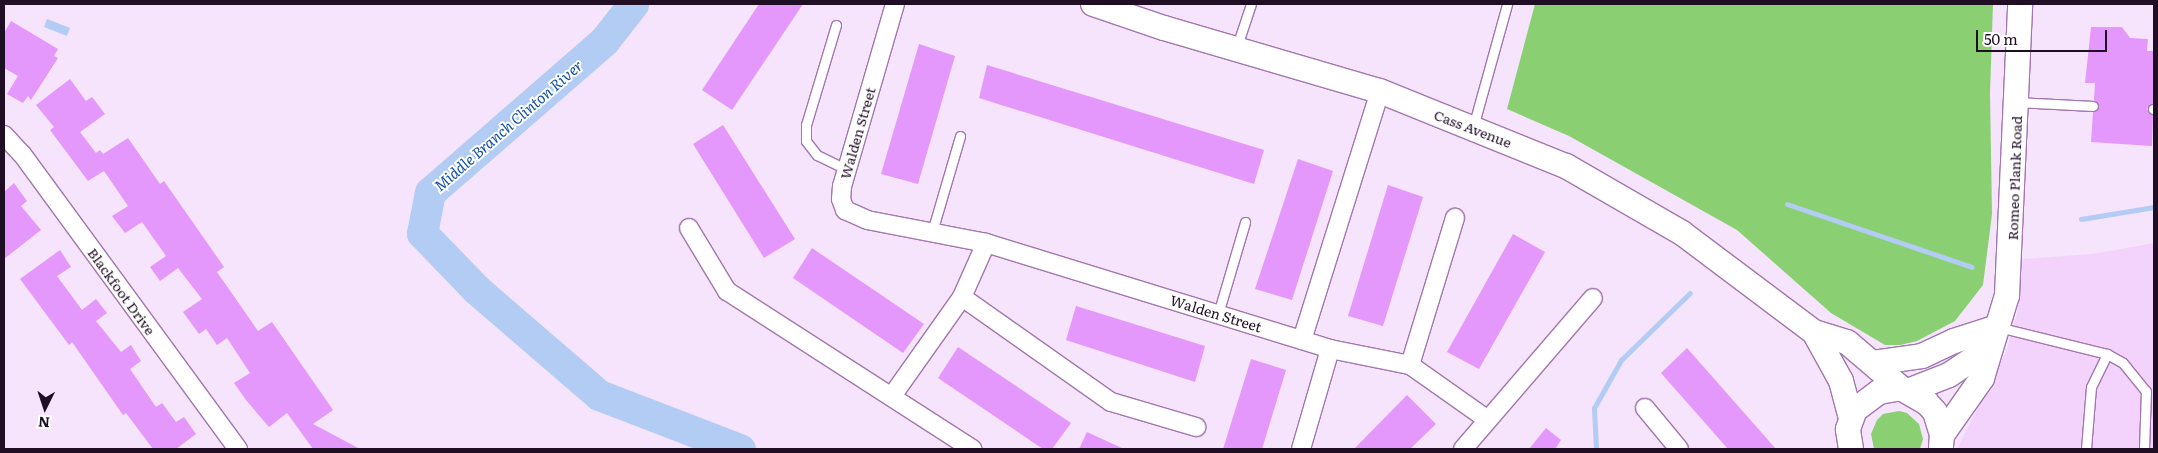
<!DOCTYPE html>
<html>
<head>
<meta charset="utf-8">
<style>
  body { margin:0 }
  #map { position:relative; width:2158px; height:453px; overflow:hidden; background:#f6e3fc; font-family:Literata,serif }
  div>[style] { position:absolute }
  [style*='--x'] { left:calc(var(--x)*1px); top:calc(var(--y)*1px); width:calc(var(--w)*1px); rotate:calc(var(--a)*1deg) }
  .built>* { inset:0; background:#f3d3fc }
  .green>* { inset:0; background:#8ad072 }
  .water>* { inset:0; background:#b2ccf4 }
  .stream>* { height:5px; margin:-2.5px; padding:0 2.5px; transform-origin:2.5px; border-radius:2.5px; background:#b2ccf4 }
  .river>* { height:31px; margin:-15.5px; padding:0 15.5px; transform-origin:15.5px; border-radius:15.5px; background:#b2ccf4 }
  .building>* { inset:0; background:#e598fc }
  .roads { filter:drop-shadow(1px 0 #a277b0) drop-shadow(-1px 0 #a277b0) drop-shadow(0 1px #a277b0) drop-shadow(0 -1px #a277b0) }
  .lane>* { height:9px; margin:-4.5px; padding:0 4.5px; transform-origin:4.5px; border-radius:4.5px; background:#fff }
  .street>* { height:18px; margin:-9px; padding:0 9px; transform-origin:9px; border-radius:9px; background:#fff }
  .secondary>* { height:24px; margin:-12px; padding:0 12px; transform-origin:12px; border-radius:12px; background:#fff }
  span { translate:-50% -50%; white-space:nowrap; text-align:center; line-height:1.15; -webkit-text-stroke:4px #fff; paint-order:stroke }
  .street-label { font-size:14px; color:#1f0e24 }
  .water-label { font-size:15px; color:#1150a5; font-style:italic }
  .frame { position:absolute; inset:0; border:5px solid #1f0e24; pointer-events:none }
  .north { position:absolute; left:20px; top:383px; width:50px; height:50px; -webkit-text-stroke:4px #fff; paint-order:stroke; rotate:184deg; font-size:14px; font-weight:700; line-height:20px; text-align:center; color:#1f0e24 }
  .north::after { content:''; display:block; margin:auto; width:18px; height:22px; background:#1f0e24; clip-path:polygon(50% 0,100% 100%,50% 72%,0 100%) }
  .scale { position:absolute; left:1976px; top:30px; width:131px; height:22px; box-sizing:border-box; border:2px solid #1f0e24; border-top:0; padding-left:6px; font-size:15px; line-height:18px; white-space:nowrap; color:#1f0e24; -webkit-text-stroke:4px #fff; paint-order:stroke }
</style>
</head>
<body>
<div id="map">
  <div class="built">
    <i style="clip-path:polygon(2154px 243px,2154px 449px,1957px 449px,2006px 352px,2018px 310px,2023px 259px,2093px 254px)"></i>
  </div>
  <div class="green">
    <i style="clip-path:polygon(1535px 4px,1993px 4px,1990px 93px,1992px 214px,1983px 285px,1955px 321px,1917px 341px,1900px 345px,1885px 345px,1831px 313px,1737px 230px,1569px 136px,1507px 109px)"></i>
    <i style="clip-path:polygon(1899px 411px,1907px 413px,1919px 424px,1923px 439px,1920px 449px,1874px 449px,1871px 434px,1877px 420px,1883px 414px)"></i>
  </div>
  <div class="water">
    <i style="clip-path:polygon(47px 19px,70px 28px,67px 36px,44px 27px)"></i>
  </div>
  <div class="stream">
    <i style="--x:1787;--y:204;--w:195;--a:18.8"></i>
    <i style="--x:2081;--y:219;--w:74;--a:-9.3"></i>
    <i style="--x:1596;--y:449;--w:41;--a:-92.8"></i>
    <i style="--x:1594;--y:408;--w:55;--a:-60.6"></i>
    <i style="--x:1621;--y:360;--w:96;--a:-44.2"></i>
  </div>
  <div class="river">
    <i style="--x:633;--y:4;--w:47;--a:128.1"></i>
    <i style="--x:604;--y:41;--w:230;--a:139"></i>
    <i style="--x:430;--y:192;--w:42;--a:101"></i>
    <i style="--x:422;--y:233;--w:78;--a:46"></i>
    <i style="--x:476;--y:289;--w:162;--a:40.8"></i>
    <i style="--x:599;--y:395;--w:151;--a:21"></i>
  </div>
  <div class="building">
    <i style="clip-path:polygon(759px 4px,803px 4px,732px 110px,702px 90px)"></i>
    <i style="clip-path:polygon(11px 21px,58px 49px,54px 56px,58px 58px,31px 100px,28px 96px,23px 103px,7px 94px,18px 76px,4px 68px,4px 33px)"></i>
    <i style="clip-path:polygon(2091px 27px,2122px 27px,2130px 38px,2148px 39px,2147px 51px,2154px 51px,2154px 103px,2147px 109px,2153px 115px,2152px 146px,2091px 142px,2093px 112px,2099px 106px,2094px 100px,2095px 83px,2085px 83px)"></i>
    <i style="clip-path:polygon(919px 44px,955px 56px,918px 184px,881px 174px)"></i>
    <i style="clip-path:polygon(987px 65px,1264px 150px,1254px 184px,979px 98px)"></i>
    <i style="clip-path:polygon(70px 79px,86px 101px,92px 97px,105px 114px,80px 132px,96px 153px,100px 150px,103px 154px,128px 138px,160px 184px,164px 181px,224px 267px,217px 272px,258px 331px,272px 322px,333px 410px,313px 424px,360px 449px,313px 449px,287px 413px,269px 427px,246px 400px,234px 383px,250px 373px,227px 338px,217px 345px,206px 329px,199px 334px,183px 312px,202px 299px,178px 268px,160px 281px,150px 267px,166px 256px,142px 222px,125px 233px,112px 216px,128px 206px,104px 171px,88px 181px,50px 130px,54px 127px,36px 105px)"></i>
    <i style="clip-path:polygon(723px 125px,795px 239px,764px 258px,693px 144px)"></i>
    <i style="clip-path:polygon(1298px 159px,1333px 171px,1292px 300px,1255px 289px)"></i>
    <i style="clip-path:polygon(14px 183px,27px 201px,21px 206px,41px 230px,4px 259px,4px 192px)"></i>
    <i style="clip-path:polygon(1388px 185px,1423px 197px,1383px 326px,1348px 316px)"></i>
    <i style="clip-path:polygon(1513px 234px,1545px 252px,1479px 369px,1447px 352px)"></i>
    <i style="clip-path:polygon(812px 248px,924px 324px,903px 353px,793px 278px)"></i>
    <i style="clip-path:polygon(60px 250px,71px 267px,57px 276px,82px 310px,96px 299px,107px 313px,96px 321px,121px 352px,131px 345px,141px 361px,130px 369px,156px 407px,162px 403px,176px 422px,184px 417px,196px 434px,176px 449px,153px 449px,126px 413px,123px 415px,72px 342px,69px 345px,20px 279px)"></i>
    <i style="clip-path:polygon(1076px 306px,1205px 346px,1195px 382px,1066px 340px)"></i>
    <i style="clip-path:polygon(958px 347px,1071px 423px,1052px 449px,1043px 449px,938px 378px)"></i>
    <i style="clip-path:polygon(1687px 348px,1776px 449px,1728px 449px,1661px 373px)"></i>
    <i style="clip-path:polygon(1251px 359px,1286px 370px,1262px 449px,1223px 449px)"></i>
    <i style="clip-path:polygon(1407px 395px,1436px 424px,1410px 449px,1354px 449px)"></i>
    <i style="clip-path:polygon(1546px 428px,1561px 440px,1555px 449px,1529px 449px)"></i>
    <i style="clip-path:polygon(1087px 432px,1124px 449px,1079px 449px)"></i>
  </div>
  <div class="roads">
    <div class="lane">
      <i style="--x:836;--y:25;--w:104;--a:106.7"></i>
      <i style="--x:806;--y:125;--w:16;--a:90"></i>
      <i style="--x:806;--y:141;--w:18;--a:52"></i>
      <i style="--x:817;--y:155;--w:32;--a:26"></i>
      <i style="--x:1236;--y:49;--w:47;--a:-71.6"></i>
      <i style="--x:2016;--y:102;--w:77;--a:3"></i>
      <i style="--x:2153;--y:109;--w:1;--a:0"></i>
      <i style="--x:1473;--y:127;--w:128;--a:-74.5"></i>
      <i style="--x:932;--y:232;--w:100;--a:-73.7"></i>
      <i style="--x:1218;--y:314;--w:96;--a:-73.6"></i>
      <i style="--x:1998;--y:327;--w:112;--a:13.9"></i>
      <i style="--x:2107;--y:354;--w:18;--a:29"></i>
      <i style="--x:2123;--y:363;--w:36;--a:51"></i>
      <i style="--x:2146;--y:391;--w:58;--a:92"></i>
      <i style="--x:2086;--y:449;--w:62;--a:-85.4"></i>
      <i style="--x:2091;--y:387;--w:37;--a:-64"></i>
    </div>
    <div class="street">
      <i style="--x:895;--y:4;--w:190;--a:106.2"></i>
      <i style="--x:842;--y:186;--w:13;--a:94"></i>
      <i style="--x:841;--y:199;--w:12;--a:70"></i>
      <i style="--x:845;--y:210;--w:24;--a:24"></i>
      <i style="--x:867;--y:220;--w:121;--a:10.9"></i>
      <i style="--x:986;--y:243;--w:360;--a:17.1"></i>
      <i style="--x:1330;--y:349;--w:82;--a:11.3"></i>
      <i style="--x:1410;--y:365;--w:95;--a:35.2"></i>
      <i style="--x:4;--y:135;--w:26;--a:47"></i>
      <i style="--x:22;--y:154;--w:366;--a:53.8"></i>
      <i style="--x:689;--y:228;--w:74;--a:58.9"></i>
      <i style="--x:727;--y:291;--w:292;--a:32.8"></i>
      <i style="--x:962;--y:297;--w:182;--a:35.2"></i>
      <i style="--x:1111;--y:402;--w:89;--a:16.4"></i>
      <i style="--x:1302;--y:340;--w:261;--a:-72.6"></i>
      <i style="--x:1410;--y:365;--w:154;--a:-73"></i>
      <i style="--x:892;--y:396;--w:121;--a:-54.7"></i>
      <i style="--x:962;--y:297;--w:59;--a:-66"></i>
      <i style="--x:1645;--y:408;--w:53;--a:50.3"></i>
      <i style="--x:1301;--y:449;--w:104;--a:-73.8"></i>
      <i style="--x:1463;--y:449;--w:199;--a:-49.3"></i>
    </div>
    <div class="secondary">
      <i style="--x:1093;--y:4;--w:75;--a:18.7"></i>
      <i style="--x:1164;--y:28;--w:225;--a:16.3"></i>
      <i style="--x:1380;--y:91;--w:201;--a:22"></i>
      <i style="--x:1566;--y:166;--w:134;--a:30"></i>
      <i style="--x:1682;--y:233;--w:165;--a:36.9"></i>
      <i style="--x:1814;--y:332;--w:34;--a:17"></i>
      <i style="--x:1847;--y:342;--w:71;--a:40.4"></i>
      <i style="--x:1814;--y:332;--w:56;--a:61.1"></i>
      <i style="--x:1841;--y:381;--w:39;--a:75"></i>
      <i style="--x:1873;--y:363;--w:49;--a:-8.1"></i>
      <i style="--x:1922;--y:356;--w:35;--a:-25"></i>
      <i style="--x:1954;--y:341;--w:45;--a:-18"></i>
      <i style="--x:1908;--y:391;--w:44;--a:-21.3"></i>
      <i style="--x:1949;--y:375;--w:48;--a:-34"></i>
      <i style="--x:1942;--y:435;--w:70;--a:-54.9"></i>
      <i style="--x:1982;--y:378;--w:87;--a:-73.2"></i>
      <i style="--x:2007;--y:295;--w:291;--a:-87.4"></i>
      <i style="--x:1851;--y:449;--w:20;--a:-99"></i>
      <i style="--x:1848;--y:429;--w:20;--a:-70"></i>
      <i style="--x:1855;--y:410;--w:30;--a:-37"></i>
      <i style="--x:1879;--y:392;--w:22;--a:-10"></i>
      <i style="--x:1901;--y:388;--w:30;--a:30"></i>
      <i style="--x:1927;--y:403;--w:12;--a:48"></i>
      <i style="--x:1935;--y:412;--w:24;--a:73"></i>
      <i style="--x:1942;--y:435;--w:11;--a:95"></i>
    </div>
  </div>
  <div class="street-label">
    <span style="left:1473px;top:128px;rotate:21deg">Cass Avenue</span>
    <span style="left:857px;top:133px;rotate:-74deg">Walden Street</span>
    <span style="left:2014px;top:178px;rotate:-88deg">Romeo Plank Road</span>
    <span style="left:122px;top:291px;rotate:54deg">Blackfoot Drive</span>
    <span style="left:1216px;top:313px;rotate:17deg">Walden Street</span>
  </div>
  <div class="water-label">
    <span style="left:508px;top:125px;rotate:-41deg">Middle Branch Clinton River</span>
  </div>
  <div class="frame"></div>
  <div class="north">N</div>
  <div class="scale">50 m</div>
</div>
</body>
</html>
